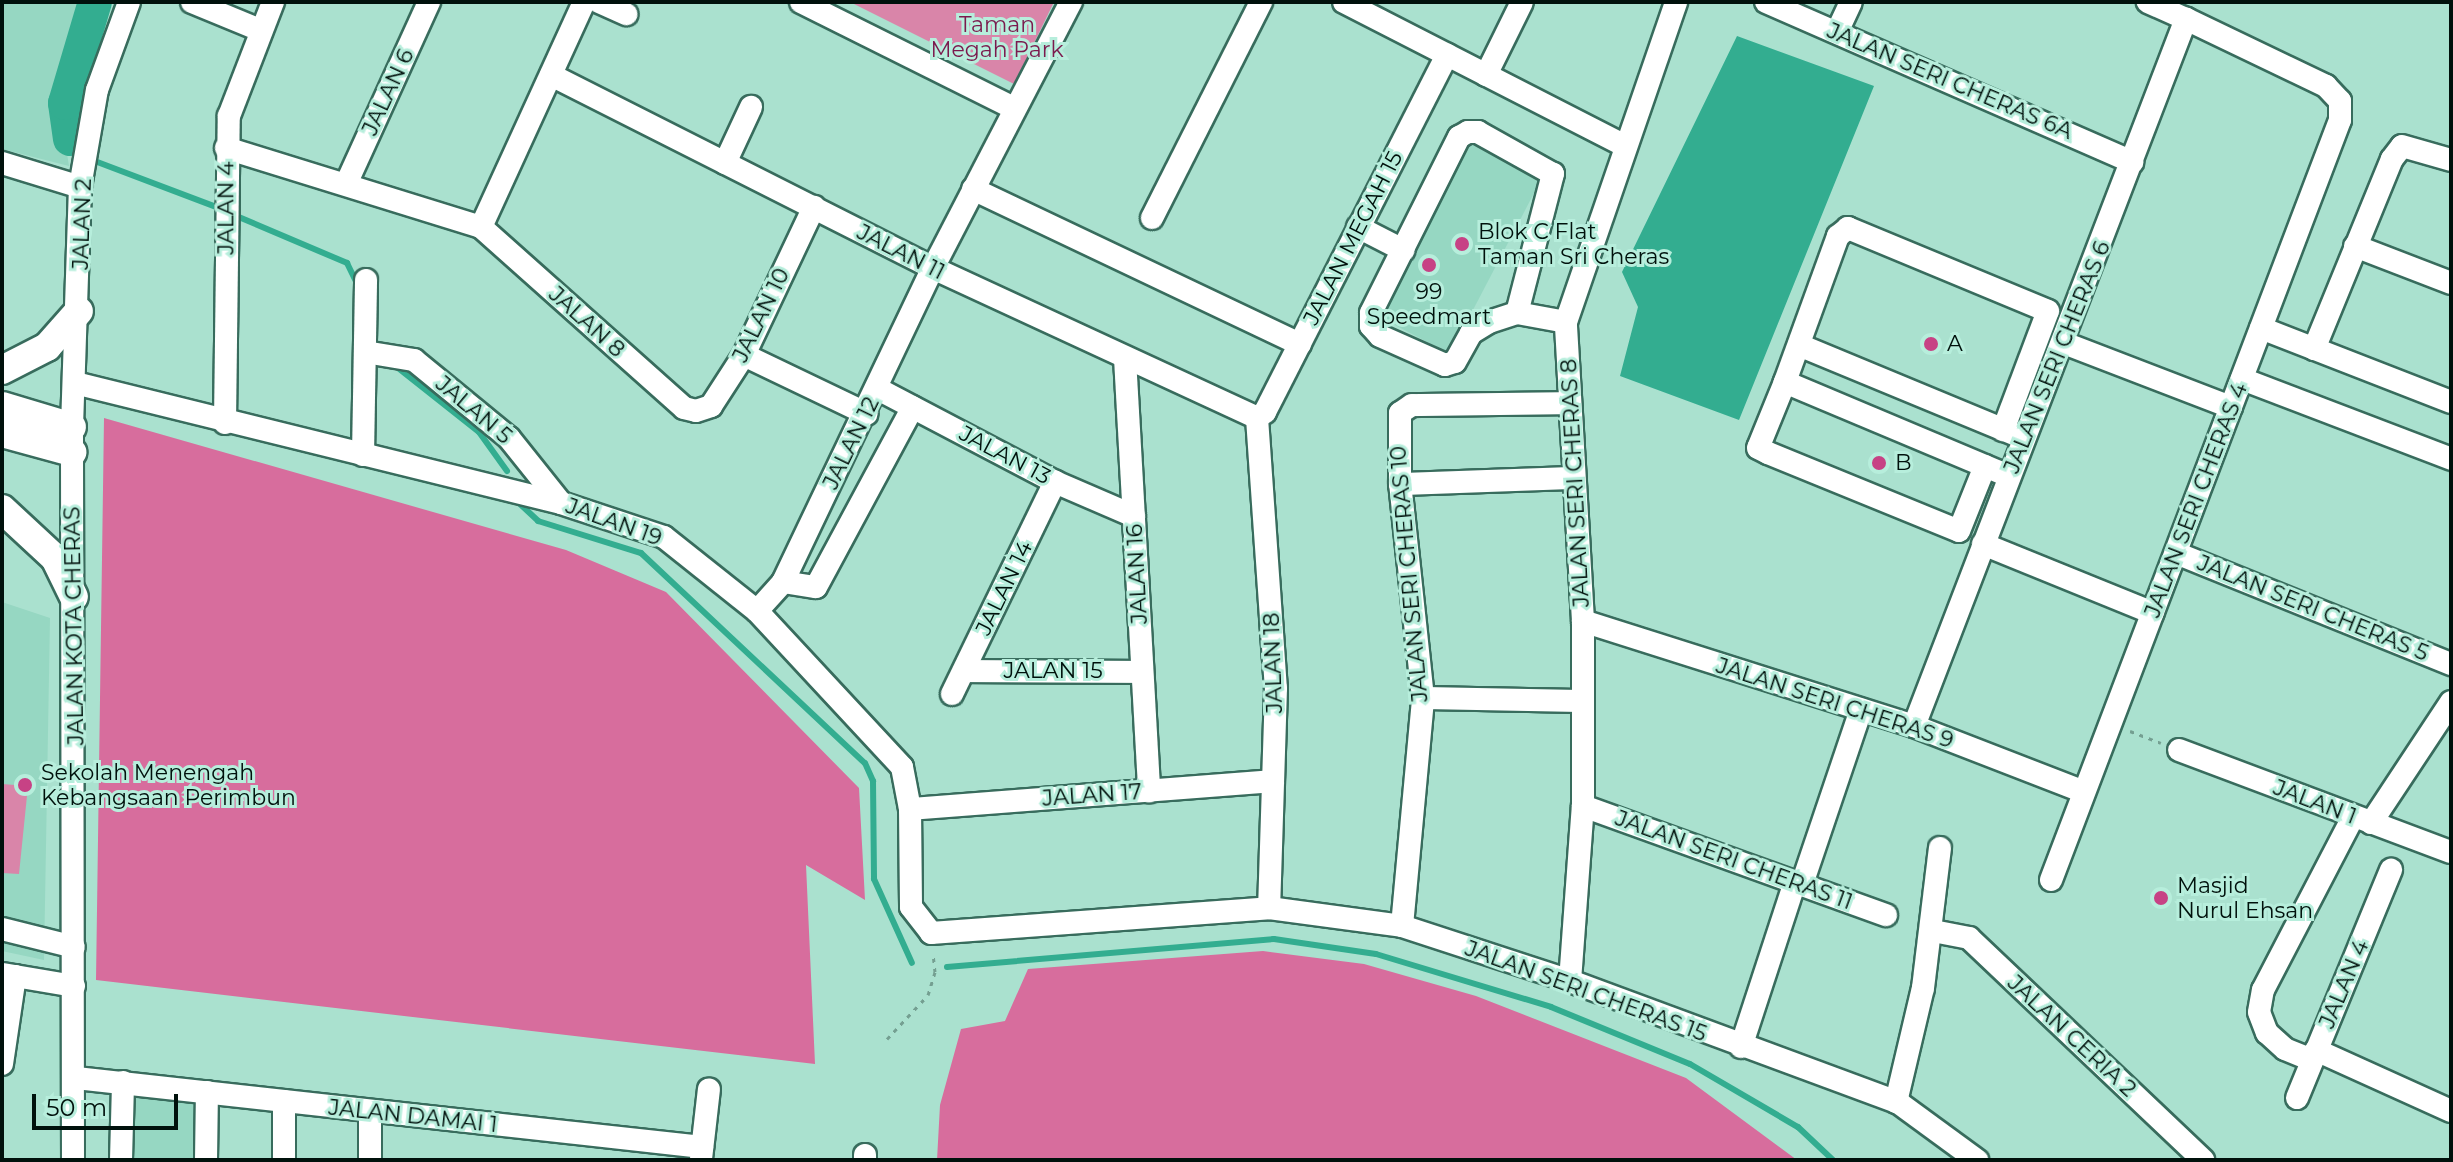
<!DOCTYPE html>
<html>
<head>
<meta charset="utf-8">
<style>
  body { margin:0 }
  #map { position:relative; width:2453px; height:1162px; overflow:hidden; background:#aae1cf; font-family:Montserrat,sans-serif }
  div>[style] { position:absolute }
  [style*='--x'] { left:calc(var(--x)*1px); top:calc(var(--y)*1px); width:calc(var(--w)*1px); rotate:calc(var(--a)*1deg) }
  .built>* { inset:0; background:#96d7c2 }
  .green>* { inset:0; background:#d985a9 }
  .forest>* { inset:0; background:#d76d9d }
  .water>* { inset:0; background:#33ad90 }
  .stream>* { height:6px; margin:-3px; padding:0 3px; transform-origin:3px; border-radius:3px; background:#33ad90 }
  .river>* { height:34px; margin:-17px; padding:0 17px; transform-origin:17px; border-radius:17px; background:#33ad90 }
  .path>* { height:3px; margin-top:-1.5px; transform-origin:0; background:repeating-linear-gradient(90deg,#749f91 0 4px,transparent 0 10px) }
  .roads { filter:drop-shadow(2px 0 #386c5d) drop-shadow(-2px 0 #386c5d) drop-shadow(0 2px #386c5d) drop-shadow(0 -2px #386c5d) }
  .minor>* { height:22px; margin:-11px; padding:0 11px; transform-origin:11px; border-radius:11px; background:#fff }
  .major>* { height:28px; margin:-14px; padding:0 14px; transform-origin:14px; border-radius:14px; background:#fff }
  .dots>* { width:22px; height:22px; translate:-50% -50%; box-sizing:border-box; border:4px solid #b7eedc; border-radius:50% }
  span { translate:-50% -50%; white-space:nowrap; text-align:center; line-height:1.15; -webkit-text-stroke:6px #b7eedc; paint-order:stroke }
  .park-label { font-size:22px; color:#7b1a4d }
  .street-label { font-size:22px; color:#00110c }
  .poi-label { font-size:22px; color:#00110c }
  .left { translate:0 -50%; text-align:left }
  .frame { position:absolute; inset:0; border:4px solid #00110c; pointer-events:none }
  .scale { position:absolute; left:32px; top:1094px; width:146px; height:36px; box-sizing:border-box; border:4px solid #00110c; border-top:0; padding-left:10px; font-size:24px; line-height:28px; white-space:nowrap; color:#00110c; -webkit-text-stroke:6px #b7eedc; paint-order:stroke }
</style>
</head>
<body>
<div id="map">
  <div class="built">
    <i style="clip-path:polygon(2px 2px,83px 3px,58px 99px,69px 166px,2px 149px)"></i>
    <i style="clip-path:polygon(1465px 139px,1477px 139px,1544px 174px,1450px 354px,1376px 315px)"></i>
    <i style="clip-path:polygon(2px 602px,50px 618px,44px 960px,2px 951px)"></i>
    <i style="clip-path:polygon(130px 1093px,201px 1099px,201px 1160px,129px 1160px)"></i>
  </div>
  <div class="green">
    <i style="clip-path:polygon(850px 2px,1054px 2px,1014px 84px)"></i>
    <i style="clip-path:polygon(2px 784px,28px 786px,19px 874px,2px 873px)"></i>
  </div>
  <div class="forest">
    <i style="clip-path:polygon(104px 418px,566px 550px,666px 592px,859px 788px,865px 900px,806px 865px,815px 1064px,96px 980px)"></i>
    <i style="clip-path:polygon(1263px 951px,1364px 964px,1476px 996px,1686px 1078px,1797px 1160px,937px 1160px,940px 1105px,961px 1029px,1005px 1021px,1028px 969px)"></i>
  </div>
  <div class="water">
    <i style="clip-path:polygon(1737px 36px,1874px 86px,1739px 420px,1620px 376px,1638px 307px,1622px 272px)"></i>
  </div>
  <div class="stream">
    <i style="--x:92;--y:160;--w:141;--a:20.7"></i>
    <i style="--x:234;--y:215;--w:123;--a:23"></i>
    <i style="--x:347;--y:263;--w:25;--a:64"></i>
    <i style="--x:398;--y:368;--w:103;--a:38.3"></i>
    <i style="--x:479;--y:432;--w:48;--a:54.3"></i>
    <i style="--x:520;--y:504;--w:25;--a:43"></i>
    <i style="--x:538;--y:521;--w:108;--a:17.3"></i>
    <i style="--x:641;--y:553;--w:307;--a:43.2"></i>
    <i style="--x:865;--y:763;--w:20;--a:66"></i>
    <i style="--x:873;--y:781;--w:98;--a:89.4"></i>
    <i style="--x:874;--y:879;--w:92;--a:65.7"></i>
    <i style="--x:947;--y:967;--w:328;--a:-4.9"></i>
    <i style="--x:1274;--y:939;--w:103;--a:8.4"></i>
    <i style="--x:1376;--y:954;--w:183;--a:16.8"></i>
    <i style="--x:1551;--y:1007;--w:150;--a:22.3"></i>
    <i style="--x:1690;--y:1064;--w:125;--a:30.3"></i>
    <i style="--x:1798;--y:1127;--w:48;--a:43.3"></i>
  </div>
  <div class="river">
    <i style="--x:70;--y:139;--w:36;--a:-98"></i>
    <i style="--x:65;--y:103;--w:105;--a:-73.5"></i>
  </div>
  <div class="path">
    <i style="--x:2130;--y:731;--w:33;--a:21"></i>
    <i style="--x:887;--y:1039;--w:60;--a:-47"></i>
    <i style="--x:928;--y:995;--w:24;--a:-73"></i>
    <i style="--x:935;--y:972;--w:19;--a:-96"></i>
  </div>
  <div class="roads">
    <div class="minor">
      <i style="--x:192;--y:2;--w:74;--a:22.4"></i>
      <i style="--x:599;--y:2;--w:30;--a:24"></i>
      <i style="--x:801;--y:2;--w:238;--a:26.5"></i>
      <i style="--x:1344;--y:2;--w:316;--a:27.1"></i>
      <i style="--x:1766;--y:2;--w:400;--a:23.6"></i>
      <i style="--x:1837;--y:32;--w:33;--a:-65"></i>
      <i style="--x:551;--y:75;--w:428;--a:26.8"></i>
      <i style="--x:933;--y:268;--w:357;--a:24.8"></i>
      <i style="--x:1486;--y:75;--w:81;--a:-63.7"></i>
      <i style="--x:226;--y:148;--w:267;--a:17.2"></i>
      <i style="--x:481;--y:227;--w:272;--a:41.7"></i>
      <i style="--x:684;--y:408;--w:12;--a:14"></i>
      <i style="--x:696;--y:411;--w:16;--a:-18"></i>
      <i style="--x:711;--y:406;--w:61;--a:-57.1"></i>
      <i style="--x:744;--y:355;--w:164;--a:-64.7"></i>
      <i style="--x:2;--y:163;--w:82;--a:17.1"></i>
      <i style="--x:725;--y:163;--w:62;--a:-65.1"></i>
      <i style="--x:347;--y:182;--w:198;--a:-65.5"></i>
      <i style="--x:973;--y:189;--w:362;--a:25.4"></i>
      <i style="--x:1152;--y:218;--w:242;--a:-63.2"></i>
      <i style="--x:481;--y:227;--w:247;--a:-65.4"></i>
      <i style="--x:1358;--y:227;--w:51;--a:27.1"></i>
      <i style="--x:2355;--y:246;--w:103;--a:21.1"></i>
      <i style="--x:1517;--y:313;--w:144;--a:-75.5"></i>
      <i style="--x:1553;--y:174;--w:86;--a:-150.8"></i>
      <i style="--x:1478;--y:132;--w:10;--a:180"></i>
      <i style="--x:1468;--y:132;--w:10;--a:151"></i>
      <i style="--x:1459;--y:137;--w:197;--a:116.6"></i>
      <i style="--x:1371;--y:313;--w:13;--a:90"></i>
      <i style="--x:1371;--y:326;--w:13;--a:48"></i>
      <i style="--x:1380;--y:336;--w:71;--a:24"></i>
      <i style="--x:1445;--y:365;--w:10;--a:-17"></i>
      <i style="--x:1455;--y:362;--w:33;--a:-61"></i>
      <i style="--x:1471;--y:333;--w:21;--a:-31"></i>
      <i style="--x:1489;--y:322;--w:29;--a:-18"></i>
      <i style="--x:1517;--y:313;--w:50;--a:10.4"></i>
      <i style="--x:2261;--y:328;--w:204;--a:21.3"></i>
      <i style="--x:2064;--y:343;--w:179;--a:21"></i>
      <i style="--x:1799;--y:345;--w:235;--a:22.5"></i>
      <i style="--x:2314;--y:349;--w:205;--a:-67.7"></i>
      <i style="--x:2392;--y:159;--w:16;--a:-52"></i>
      <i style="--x:2402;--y:146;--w:51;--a:15.9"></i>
      <i style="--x:365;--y:352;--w:50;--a:9.3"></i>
      <i style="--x:414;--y:360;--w:123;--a:39.4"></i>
      <i style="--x:509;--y:438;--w:83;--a:51.3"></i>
      <i style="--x:744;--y:355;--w:136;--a:25.6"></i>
      <i style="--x:1125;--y:358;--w:434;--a:86.8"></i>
      <i style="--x:2242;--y:379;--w:224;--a:20.9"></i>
      <i style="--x:1785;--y:382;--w:71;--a:112.2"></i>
      <i style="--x:1758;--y:448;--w:11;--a:27"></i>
      <i style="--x:1768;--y:453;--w:206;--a:22.2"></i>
      <i style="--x:1959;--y:531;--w:70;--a:-68.2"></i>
      <i style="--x:75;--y:383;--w:501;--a:13.87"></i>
      <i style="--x:561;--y:503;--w:108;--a:18.3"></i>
      <i style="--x:664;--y:537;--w:119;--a:38.5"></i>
      <i style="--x:757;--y:611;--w:213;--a:47.1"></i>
      <i style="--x:902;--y:767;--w:43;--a:79.2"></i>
      <i style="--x:910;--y:809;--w:98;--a:89.4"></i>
      <i style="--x:911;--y:907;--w:33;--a:52"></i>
      <i style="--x:931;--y:933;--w:339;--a:-4.2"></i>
      <i style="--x:1269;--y:908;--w:134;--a:7.7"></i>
      <i style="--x:1402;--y:926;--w:177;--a:18.1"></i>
      <i style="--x:1570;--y:981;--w:351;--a:20.3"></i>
      <i style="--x:1899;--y:1103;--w:97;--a:36.2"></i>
      <i style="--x:878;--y:389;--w:200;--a:27.7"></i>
      <i style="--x:1055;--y:482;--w:86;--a:23.3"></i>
      <i style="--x:1257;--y:418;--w:271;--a:86"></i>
      <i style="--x:1276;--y:688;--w:220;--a:91.8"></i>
      <i style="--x:1257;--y:418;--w:10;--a:-37"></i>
      <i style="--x:1265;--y:412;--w:401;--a:-63"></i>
      <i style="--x:225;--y:423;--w:307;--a:-89.3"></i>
      <i style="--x:229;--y:116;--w:122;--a:-68.9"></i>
      <i style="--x:2003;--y:430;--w:127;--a:-69.3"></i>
      <i style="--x:2048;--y:311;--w:217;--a:-157.5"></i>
      <i style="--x:1848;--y:228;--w:13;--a:141"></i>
      <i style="--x:1838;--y:236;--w:155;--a:110"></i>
      <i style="--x:1785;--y:382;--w:243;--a:22.8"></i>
      <i style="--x:363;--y:455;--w:175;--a:-89"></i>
      <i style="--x:1400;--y:484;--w:174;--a:-2"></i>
      <i style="--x:1983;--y:544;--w:183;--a:22.1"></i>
      <i style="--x:2176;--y:553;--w:297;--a:22"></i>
      <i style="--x:783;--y:582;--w:33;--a:9"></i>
      <i style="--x:816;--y:587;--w:204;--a:-61.7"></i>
      <i style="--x:757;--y:611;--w:39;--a:-48"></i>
      <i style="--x:783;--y:582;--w:348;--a:-64.5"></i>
      <i style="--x:933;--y:268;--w:300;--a:-62.6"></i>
      <i style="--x:1583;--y:621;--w:347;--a:17.6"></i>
      <i style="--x:1914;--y:726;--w:182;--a:21.2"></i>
      <i style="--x:964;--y:671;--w:178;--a:0.3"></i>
      <i style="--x:952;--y:694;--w:236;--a:-64.1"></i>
      <i style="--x:1423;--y:698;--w:159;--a:1.1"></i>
      <i style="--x:1914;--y:726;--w:758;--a:-68.96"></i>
      <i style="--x:2186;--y:19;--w:42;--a:-155.9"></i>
      <i style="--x:2179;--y:750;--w:290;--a:20.6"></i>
      <i style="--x:1583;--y:806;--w:322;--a:19.8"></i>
      <i style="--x:910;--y:809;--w:364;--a:-4.4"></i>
      <i style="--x:2371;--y:823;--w:145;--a:-56.5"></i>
      <i style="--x:2051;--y:880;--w:813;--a:-69.18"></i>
      <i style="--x:2340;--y:120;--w:19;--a:-90"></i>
      <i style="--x:2340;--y:101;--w:21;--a:-133"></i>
      <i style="--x:2326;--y:86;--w:155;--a:-154.4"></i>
      <i style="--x:1802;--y:884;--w:184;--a:-71.3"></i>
      <i style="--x:1402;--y:926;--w:229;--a:-84.7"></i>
      <i style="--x:1423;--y:698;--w:215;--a:-96.1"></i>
      <i style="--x:1400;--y:484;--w:71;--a:-90"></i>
      <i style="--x:1400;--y:413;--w:14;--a:-34"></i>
      <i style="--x:1412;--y:405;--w:156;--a:-0.7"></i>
      <i style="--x:2;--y:929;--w:74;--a:14"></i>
      <i style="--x:1933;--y:931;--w:37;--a:11"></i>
      <i style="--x:1969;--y:938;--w:323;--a:43.5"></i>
      <i style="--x:3;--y:974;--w:72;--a:9.6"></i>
      <i style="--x:1570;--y:981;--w:175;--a:-85.8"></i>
      <i style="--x:1583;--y:806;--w:185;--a:-90"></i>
      <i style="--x:1583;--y:621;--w:299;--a:-93.3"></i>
      <i style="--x:1566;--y:322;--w:338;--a:-71"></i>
      <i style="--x:1741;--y:1047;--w:174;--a:-71.9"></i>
      <i style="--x:2316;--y:1050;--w:148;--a:24.3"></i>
      <i style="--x:2312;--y:1060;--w:29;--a:-158"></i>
      <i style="--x:2285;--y:1049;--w:24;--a:-138"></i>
      <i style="--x:2267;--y:1033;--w:22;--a:-111"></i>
      <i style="--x:2259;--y:1012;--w:22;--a:-80"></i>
      <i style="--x:2263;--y:990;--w:195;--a:-62.5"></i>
      <i style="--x:2;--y:1064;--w:89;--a:-81.6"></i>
      <i style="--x:76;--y:1078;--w:630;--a:6.29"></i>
      <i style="--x:2297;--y:1098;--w:247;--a:-67.6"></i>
      <i style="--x:284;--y:1101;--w:59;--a:90"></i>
      <i style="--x:1896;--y:1102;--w:117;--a:-76.7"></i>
      <i style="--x:1923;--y:988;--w:141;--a:-83.1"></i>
      <i style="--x:701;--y:1159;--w:70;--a:-83.5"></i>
      <i style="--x:73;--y:1160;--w:733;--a:-90.08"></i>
      <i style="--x:72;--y:427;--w:240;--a:-88.1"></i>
      <i style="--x:80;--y:187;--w:98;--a:-80.1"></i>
      <i style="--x:97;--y:90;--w:94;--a:-70"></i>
      <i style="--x:121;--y:1160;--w:78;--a:-88.5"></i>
      <i style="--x:206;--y:1160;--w:68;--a:-89.2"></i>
      <i style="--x:370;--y:1160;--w:49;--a:-90"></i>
      <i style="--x:865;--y:1160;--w:5;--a:-90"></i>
    </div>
    <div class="major">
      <i style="--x:2;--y:370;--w:51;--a:-27.1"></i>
      <i style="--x:47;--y:347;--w:48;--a:-48.4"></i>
      <i style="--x:2;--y:406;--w:73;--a:16.7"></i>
      <i style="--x:2;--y:433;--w:73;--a:15.2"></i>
      <i style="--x:2;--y:509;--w:72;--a:42.8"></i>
      <i style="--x:55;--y:558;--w:43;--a:64"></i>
    </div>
  </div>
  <div class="dots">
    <i style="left:1462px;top:244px;background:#c74285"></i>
    <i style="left:1429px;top:265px;background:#c74285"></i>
    <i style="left:1931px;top:344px;background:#c74285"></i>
    <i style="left:1879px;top:463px;background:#c74285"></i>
    <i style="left:25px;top:785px;background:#c74285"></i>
    <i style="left:2161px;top:898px;background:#c74285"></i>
  </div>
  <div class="park-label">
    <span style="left:997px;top:37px">Taman<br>Megah Park</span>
  </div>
  <div class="street-label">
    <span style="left:1950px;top:81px;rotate:23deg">JALAN SERI CHERAS 6A</span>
    <span style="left:388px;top:92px;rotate:-65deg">JALAN 6</span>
    <span style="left:226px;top:208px;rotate:-90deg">JALAN 4</span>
    <span style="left:82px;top:224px;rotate:-88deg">JALAN 2</span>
    <span style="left:1353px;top:238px;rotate:-63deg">JALAN MEGAH 15</span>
    <span style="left:901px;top:252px;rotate:27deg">JALAN 11</span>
    <span style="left:761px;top:315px;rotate:-64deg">JALAN 10</span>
    <span style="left:587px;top:322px;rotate:42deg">JALAN 8</span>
    <span style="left:2057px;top:357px;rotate:-68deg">JALAN SERI CHERAS 6</span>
    <span style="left:474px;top:410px;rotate:40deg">JALAN 5</span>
    <span style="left:851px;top:443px;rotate:-64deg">JALAN 12</span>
    <span style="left:1005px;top:455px;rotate:28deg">JALAN 13</span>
    <span style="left:1575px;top:483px;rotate:-93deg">JALAN SERI CHERAS 8</span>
    <span style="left:2196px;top:500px;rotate:-69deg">JALAN SERI CHERAS 4</span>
    <span style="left:614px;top:522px;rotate:20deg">JALAN 19</span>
    <span style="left:1137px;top:574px;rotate:-93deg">JALAN 16</span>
    <span style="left:1409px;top:574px;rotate:-95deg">JALAN SERI CHERAS 10</span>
    <span style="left:1004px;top:588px;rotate:-64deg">JALAN 14</span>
    <span style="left:2313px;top:608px;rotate:22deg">JALAN SERI CHERAS 5</span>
    <span style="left:74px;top:626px;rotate:-91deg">JALAN KOTA CHERAS</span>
    <span style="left:1273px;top:663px;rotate:-92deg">JALAN 18</span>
    <span style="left:1053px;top:671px">JALAN 15</span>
    <span style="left:1835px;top:703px;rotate:18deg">JALAN SERI CHERAS 9</span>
    <span style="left:1092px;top:795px;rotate:-4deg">JALAN 17</span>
    <span style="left:2315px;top:802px;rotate:21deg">JALAN 1</span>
    <span style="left:1734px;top:860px;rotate:20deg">JALAN SERI CHERAS 11</span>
    <span style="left:2344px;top:984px;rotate:-67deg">JALAN 4</span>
    <span style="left:1586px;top:991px;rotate:20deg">JALAN SERI CHERAS 15</span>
    <span style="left:2072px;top:1036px;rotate:43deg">JALAN CERIA 2</span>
    <span style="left:413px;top:1116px;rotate:6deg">JALAN DAMAI 1</span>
  </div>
  <div class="poi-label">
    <span class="left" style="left:1478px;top:244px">Blok C Flat<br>Taman Sri Cheras</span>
    <span style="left:1429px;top:304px">99<br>Speedmart</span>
    <span class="left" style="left:1947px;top:344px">A</span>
    <span class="left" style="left:1895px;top:463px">B</span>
    <span class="left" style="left:41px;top:785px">Sekolah Menengah<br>Kebangsaan Perimbun</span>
    <span class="left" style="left:2177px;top:898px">Masjid<br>Nurul Ehsan</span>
  </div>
  <div class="frame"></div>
  <div class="scale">50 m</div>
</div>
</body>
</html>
